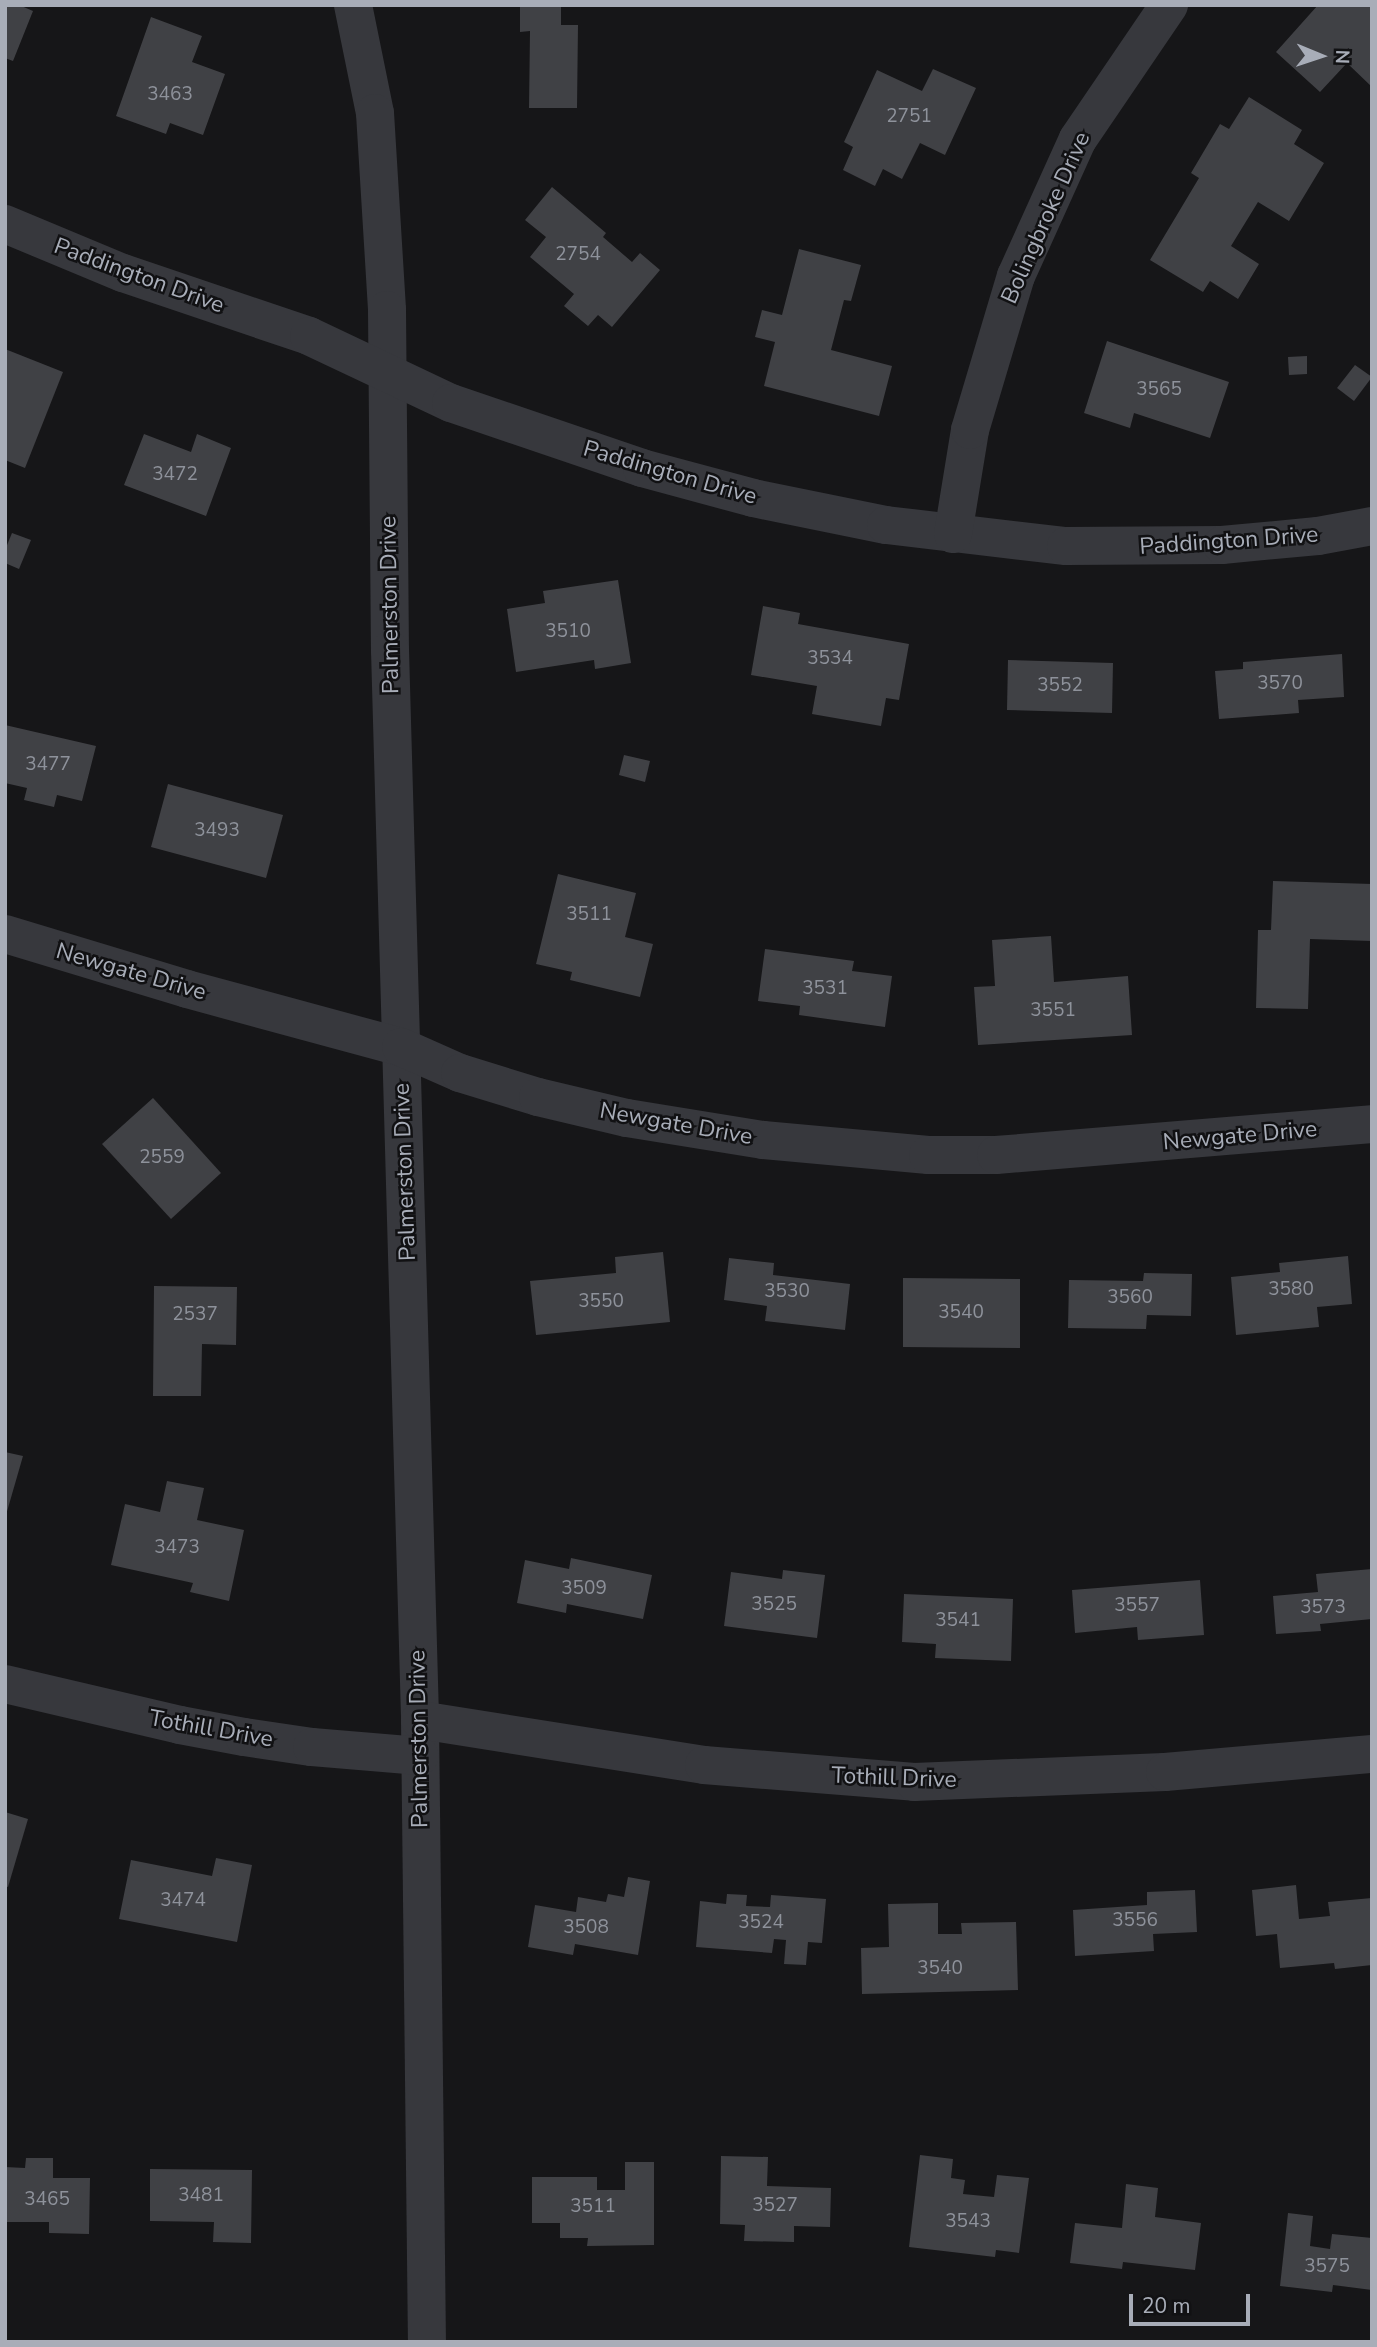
<!DOCTYPE html>
<html>
<head>
<meta charset="utf-8">
<style>
  body { margin:0 }
  #map { position:relative; width:1377px; height:2347px; overflow:hidden; background:#161618; font-family:"Nunito Sans",sans-serif }
  div>[style] { position:absolute }
  [style*='--x'] { left:calc(var(--x)*1px); top:calc(var(--y)*1px); width:calc(var(--w)*1px); rotate:calc(var(--a)*1deg) }
  .building>* { inset:0; background:#404145 }
  .minor>* { height:38px; margin:-19px; padding:0 19px; transform-origin:19px; border-radius:19px; background:#37383d }
  span { translate:-50% -50%; white-space:nowrap; text-align:center; line-height:1.15; -webkit-text-stroke:5px #111113; paint-order:stroke }
  .number-label { font-size:19px; color:#8e929b }
  .number-label span { -webkit-text-stroke-width:0 }
  .street-label { font-size:23px; color:#a8adb8 }
  .frame { position:absolute; inset:0; border:7px solid #a8adb8; pointer-events:none }
  .north { position:absolute; left:1286px; top:21px; width:70px; height:70px; -webkit-text-stroke:5px #111113; paint-order:stroke; rotate:92deg; font-size:19px; font-weight:700; line-height:28px; text-align:center; color:#a8adb8 }
  .north::after { content:''; display:block; margin:auto; width:24px; height:32px; background:#a8adb8; clip-path:polygon(50% 0,100% 100%,50% 72%,0 100%) }
  .scale { position:absolute; left:1129px; top:2294px; width:121px; height:32px; box-sizing:border-box; border:4px solid #a8adb8; border-top:0; padding-left:9px; font-size:21px; line-height:24px; white-space:nowrap; color:#a8adb8; -webkit-text-stroke:5px #111113; paint-order:stroke }
</style>
</head>
<body>
<div id="map">
  <div class="building">
    <i style="clip-path:polygon(5px 5px,19px 5px,33px 11px,13px 61px,5px 58px)"></i>
    <i style="clip-path:polygon(520px 5px,561px 5px,561px 25px,578px 25px,577px 108px,529px 108px,530px 31px,520px 32px)"></i>
    <i style="clip-path:polygon(1318px 5px,1372px 5px,1372px 87px,1347px 63px,1320px 92px,1276px 52px)"></i>
    <i style="clip-path:polygon(151px 17px,202px 36px,192px 62px,225px 74px,203px 135px,170px 123px,166px 134px,116px 116px)"></i>
    <i style="clip-path:polygon(933px 69px,976px 88px,945px 155px,920px 143px,902px 179px,883px 169px,875px 186px,843px 170px,853px 147px,844px 142px,877px 70px,922px 91px)"></i>
    <i style="clip-path:polygon(1249px 97px,1302px 130px,1294px 144px,1324px 163px,1289px 221px,1258px 202px,1231px 246px,1259px 264px,1238px 299px,1210px 281px,1203px 292px,1150px 260px,1199px 178px,1191px 173px,1220px 124px,1229px 129px)"></i>
    <i style="clip-path:polygon(552px 187px,606px 233px,603px 237px,632px 262px,640px 253px,660px 270px,612px 327px,598px 315px,588px 326px,564px 306px,574px 294px,530px 257px,546px 237px,525px 220px)"></i>
    <i style="clip-path:polygon(799px 249px,861px 265px,851px 301px,844px 300px,831px 350px,892px 366px,879px 416px,764px 386px,775px 342px,755px 337px,762px 310px,782px 315px)"></i>
    <i style="clip-path:polygon(1107px 341px,1229px 382px,1210px 438px,1134px 413px,1130px 428px,1084px 413px)"></i>
    <i style="clip-path:polygon(5px 349px,63px 372px,25px 468px,5px 460px)"></i>
    <i style="clip-path:polygon(1307px 356px,1307px 374px,1289px 375px,1288px 357px)"></i>
    <i style="clip-path:polygon(1355px 365px,1372px 377px,1354px 401px,1337px 388px)"></i>
    <i style="clip-path:polygon(144px 434px,191px 452px,197px 434px,231px 448px,206px 516px,124px 485px)"></i>
    <i style="clip-path:polygon(12px 533px,31px 540px,19px 569px,5px 563px,5px 550px)"></i>
    <i style="clip-path:polygon(618px 580px,631px 663px,595px 669px,594px 660px,516px 672px,507px 609px,545px 603px,543px 591px)"></i>
    <i style="clip-path:polygon(763px 606px,800px 613px,798px 624px,909px 644px,899px 700px,886px 698px,881px 726px,812px 714px,817px 686px,751px 675px)"></i>
    <i style="clip-path:polygon(1342px 654px,1344px 697px,1298px 700px,1299px 713px,1219px 719px,1215px 671px,1243px 669px,1243px 662px)"></i>
    <i style="clip-path:polygon(1008px 660px,1113px 663px,1112px 713px,1007px 710px)"></i>
    <i style="clip-path:polygon(5px 725px,96px 746px,82px 801px,57px 795px,54px 807px,24px 800px,27px 788px,5px 783px)"></i>
    <i style="clip-path:polygon(624px 755px,650px 761px,645px 782px,619px 775px)"></i>
    <i style="clip-path:polygon(168px 784px,283px 815px,266px 878px,151px 847px)"></i>
    <i style="clip-path:polygon(558px 874px,636px 893px,625px 937px,653px 944px,640px 997px,570px 980px,572px 972px,536px 964px)"></i>
    <i style="clip-path:polygon(1273px 881px,1372px 884px,1372px 941px,1310px 939px,1308px 1009px,1256px 1008px,1258px 930px,1271px 930px)"></i>
    <i style="clip-path:polygon(1051px 936px,1054px 982px,1128px 976px,1132px 1035px,978px 1045px,974px 987px,995px 986px,992px 940px)"></i>
    <i style="clip-path:polygon(765px 949px,854px 961px,852px 971px,892px 976px,885px 1027px,799px 1015px,800px 1006px,758px 1001px)"></i>
    <i style="clip-path:polygon(153px 1098px,221px 1173px,171px 1219px,102px 1144px)"></i>
    <i style="clip-path:polygon(663px 1252px,670px 1322px,536px 1335px,530px 1281px,616px 1273px,615px 1257px)"></i>
    <i style="clip-path:polygon(1348px 1256px,1352px 1304px,1317px 1307px,1319px 1327px,1236px 1335px,1231px 1277px,1280px 1272px,1279px 1263px)"></i>
    <i style="clip-path:polygon(729px 1258px,774px 1263px,773px 1275px,850px 1284px,845px 1330px,765px 1321px,767px 1306px,724px 1300px)"></i>
    <i style="clip-path:polygon(1144px 1273px,1192px 1274px,1191px 1316px,1147px 1315px,1146px 1329px,1068px 1328px,1069px 1280px,1143px 1281px)"></i>
    <i style="clip-path:polygon(903px 1278px,1020px 1279px,1020px 1348px,903px 1347px)"></i>
    <i style="clip-path:polygon(154px 1286px,237px 1287px,236px 1345px,202px 1344px,201px 1396px,153px 1396px)"></i>
    <i style="clip-path:polygon(5px 1452px,23px 1456px,6px 1515px,5px 1515px)"></i>
    <i style="clip-path:polygon(167px 1481px,204px 1488px,197px 1520px,244px 1530px,229px 1601px,190px 1592px,193px 1583px,111px 1565px,125px 1504px,160px 1512px)"></i>
    <i style="clip-path:polygon(571px 1558px,652px 1575px,643px 1619px,567px 1604px,566px 1613px,517px 1603px,525px 1560px,569px 1569px)"></i>
    <i style="clip-path:polygon(1372px 1569px,1372px 1619px,1320px 1624px,1321px 1631px,1276px 1634px,1273px 1596px,1318px 1592px,1316px 1574px)"></i>
    <i style="clip-path:polygon(783px 1570px,825px 1575px,817px 1638px,724px 1626px,731px 1572px,782px 1579px)"></i>
    <i style="clip-path:polygon(1200px 1580px,1204px 1635px,1138px 1640px,1137px 1627px,1075px 1633px,1072px 1590px)"></i>
    <i style="clip-path:polygon(904px 1594px,1013px 1599px,1011px 1661px,935px 1658px,936px 1644px,902px 1642px)"></i>
    <i style="clip-path:polygon(5px 1812px,28px 1819px,8px 1887px,5px 1886px)"></i>
    <i style="clip-path:polygon(216px 1858px,252px 1865px,237px 1942px,119px 1919px,131px 1860px,212px 1876px)"></i>
    <i style="clip-path:polygon(628px 1877px,650px 1881px,638px 1955px,575px 1944px,573px 1955px,528px 1947px,535px 1905px,576px 1912px,578px 1897px,606px 1902px,608px 1894px,624px 1897px)"></i>
    <i style="clip-path:polygon(1296px 1885px,1299px 1919px,1330px 1916px,1328px 1902px,1372px 1898px,1372px 1965px,1335px 1969px,1334px 1963px,1280px 1968px,1277px 1934px,1256px 1936px,1252px 1890px)"></i>
    <i style="clip-path:polygon(1195px 1890px,1197px 1932px,1153px 1934px,1154px 1951px,1075px 1956px,1073px 1910px,1147px 1905px,1147px 1892px)"></i>
    <i style="clip-path:polygon(727px 1894px,747px 1895px,746px 1906px,770px 1907px,771px 1895px,826px 1899px,822px 1943px,808px 1942px,806px 1965px,784px 1964px,786px 1940px,774px 1939px,772px 1953px,696px 1947px,700px 1901px,726px 1904px)"></i>
    <i style="clip-path:polygon(938px 1903px,938px 1934px,962px 1934px,961px 1923px,1016px 1922px,1018px 1990px,862px 1994px,861px 1948px,889px 1947px,888px 1904px)"></i>
    <i style="clip-path:polygon(920px 2155px,953px 2159px,951px 2178px,965px 2180px,963px 2194px,994px 2197px,997px 2175px,1029px 2178px,1019px 2253px,996px 2250px,995px 2257px,909px 2247px)"></i>
    <i style="clip-path:polygon(721px 2156px,768px 2157px,767px 2186px,831px 2188px,830px 2227px,794px 2226px,794px 2242px,744px 2241px,745px 2225px,720px 2224px)"></i>
    <i style="clip-path:polygon(26px 2158px,53px 2158px,53px 2178px,90px 2178px,89px 2234px,49px 2233px,49px 2222px,5px 2222px,5px 2167px,25px 2168px)"></i>
    <i style="clip-path:polygon(625px 2162px,654px 2162px,654px 2245px,587px 2246px,588px 2238px,560px 2238px,560px 2223px,532px 2223px,532px 2177px,597px 2177px,597px 2190px,625px 2190px)"></i>
    <i style="clip-path:polygon(150px 2169px,252px 2170px,251px 2243px,213px 2242px,214px 2222px,150px 2221px)"></i>
    <i style="clip-path:polygon(1126px 2184px,1158px 2188px,1155px 2217px,1201px 2223px,1195px 2270px,1123px 2262px,1122px 2269px,1070px 2263px,1075px 2223px,1122px 2228px)"></i>
    <i style="clip-path:polygon(1288px 2213px,1313px 2216px,1310px 2246px,1330px 2249px,1332px 2234px,1372px 2238px,1372px 2290px,1333px 2285px,1332px 2292px,1280px 2286px)"></i>
  </div>
  <div class="minor">
    <i style="--x:353;--y:5;--w:110;--a:78.5"></i>
    <i style="--x:375;--y:113;--w:197;--a:86.5"></i>
    <i style="--x:387;--y:310;--w:340;--a:89.5"></i>
    <i style="--x:390;--y:650;--w:1070;--a:88.39"></i>
    <i style="--x:420;--y:1720;--w:622;--a:89.36"></i>
    <i style="--x:5;--y:224;--w:128;--a:22.6"></i>
    <i style="--x:123;--y:273;--w:196;--a:18.7"></i>
    <i style="--x:309;--y:336;--w:157;--a:25.3"></i>
    <i style="--x:451;--y:403;--w:202;--a:18.8"></i>
    <i style="--x:642;--y:468;--w:115;--a:15.1"></i>
    <i style="--x:753;--y:498;--w:136;--a:11.5"></i>
    <i style="--x:886;--y:525;--w:181;--a:6.7"></i>
    <i style="--x:1066;--y:546;--w:156;--a:-0.4"></i>
    <i style="--x:1222;--y:545;--w:96;--a:-5.4"></i>
    <i style="--x:1318;--y:536;--w:55;--a:-10.5"></i>
    <i style="--x:953;--y:534;--w:105;--a:-80.7"></i>
    <i style="--x:970;--y:430;--w:161;--a:-73.4"></i>
    <i style="--x:1016;--y:276;--w:150;--a:-65.7"></i>
    <i style="--x:1078;--y:139;--w:162;--a:-55.8"></i>
    <i style="--x:5;--y:934;--w:190;--a:16.8"></i>
    <i style="--x:187;--y:989;--w:222;--a:15.2"></i>
    <i style="--x:401;--y:1047;--w:64;--a:23.8"></i>
    <i style="--x:460;--y:1073;--w:82;--a:17.1"></i>
    <i style="--x:538;--y:1097;--w:91;--a:13.3"></i>
    <i style="--x:627;--y:1118;--w:138;--a:9.2"></i>
    <i style="--x:763;--y:1140;--w:166;--a:5.2"></i>
    <i style="--x:928;--y:1155;--w:68;--a:0"></i>
    <i style="--x:996;--y:1155;--w:377;--a:-4.7"></i>
    <i style="--x:5;--y:1684;--w:180;--a:13.2"></i>
    <i style="--x:180;--y:1725;--w:65;--a:10.6"></i>
    <i style="--x:244;--y:1737;--w:69;--a:8.4"></i>
    <i style="--x:312;--y:1747;--w:108;--a:4.8"></i>
    <i style="--x:420;--y:1720;--w:288;--a:9"></i>
    <i style="--x:704;--y:1765;--w:211;--a:4.6"></i>
    <i style="--x:914;--y:1782;--w:251;--a:-2.3"></i>
    <i style="--x:1165;--y:1772;--w:208;--a:-5"></i>
  </div>
  <div class="number-label">
    <span style="left:170px;top:95px">3463</span>
    <span style="left:909px;top:117px">2751</span>
    <span style="left:578px;top:255px">2754</span>
    <span style="left:1159px;top:390px">3565</span>
    <span style="left:175px;top:475px">3472</span>
    <span style="left:568px;top:632px">3510</span>
    <span style="left:830px;top:659px">3534</span>
    <span style="left:1280px;top:684px">3570</span>
    <span style="left:1060px;top:686px">3552</span>
    <span style="left:48px;top:765px">3477</span>
    <span style="left:217px;top:831px">3493</span>
    <span style="left:589px;top:915px">3511</span>
    <span style="left:825px;top:989px">3531</span>
    <span style="left:1053px;top:1011px">3551</span>
    <span style="left:162px;top:1158px">2559</span>
    <span style="left:1291px;top:1290px">3580</span>
    <span style="left:787px;top:1292px">3530</span>
    <span style="left:1130px;top:1298px">3560</span>
    <span style="left:601px;top:1302px">3550</span>
    <span style="left:961px;top:1313px">3540</span>
    <span style="left:195px;top:1315px">2537</span>
    <span style="left:177px;top:1548px">3473</span>
    <span style="left:584px;top:1589px">3509</span>
    <span style="left:774px;top:1605px">3525</span>
    <span style="left:1137px;top:1606px">3557</span>
    <span style="left:1323px;top:1608px">3573</span>
    <span style="left:958px;top:1621px">3541</span>
    <span style="left:183px;top:1901px">3474</span>
    <span style="left:1135px;top:1921px">3556</span>
    <span style="left:761px;top:1923px">3524</span>
    <span style="left:586px;top:1928px">3508</span>
    <span style="left:940px;top:1969px">3540</span>
    <span style="left:201px;top:2196px">3481</span>
    <span style="left:47px;top:2200px">3465</span>
    <span style="left:775px;top:2206px">3527</span>
    <span style="left:593px;top:2207px">3511</span>
    <span style="left:968px;top:2222px">3543</span>
    <span style="left:1327px;top:2267px">3575</span>
  </div>
  <div class="street-label">
    <span style="left:1046px;top:218px;rotate:-66deg">Bolingbroke Drive</span>
    <span style="left:139px;top:276px;rotate:20deg">Paddington Drive</span>
    <span style="left:670px;top:473px;rotate:16deg">Paddington Drive</span>
    <span style="left:1229px;top:541px;rotate:-4deg">Paddington Drive</span>
    <span style="left:390px;top:605px;rotate:-91deg">Palmerston Drive</span>
    <span style="left:131px;top:972px;rotate:16deg">Newgate Drive</span>
    <span style="left:676px;top:1124px;rotate:10deg">Newgate Drive</span>
    <span style="left:1240px;top:1136px;rotate:-5deg">Newgate Drive</span>
    <span style="left:405px;top:1172px;rotate:-92deg">Palmerston Drive</span>
    <span style="left:211px;top:1729px;rotate:10deg">Tothill Drive</span>
    <span style="left:419px;top:1739px;rotate:-91deg">Palmerston Drive</span>
    <span style="left:894px;top:1778px;rotate:2deg">Tothill Drive</span>
  </div>
  <div class="frame"></div>
  <div class="north">N</div>
  <div class="scale">20 m</div>
</div>
</body>
</html>
